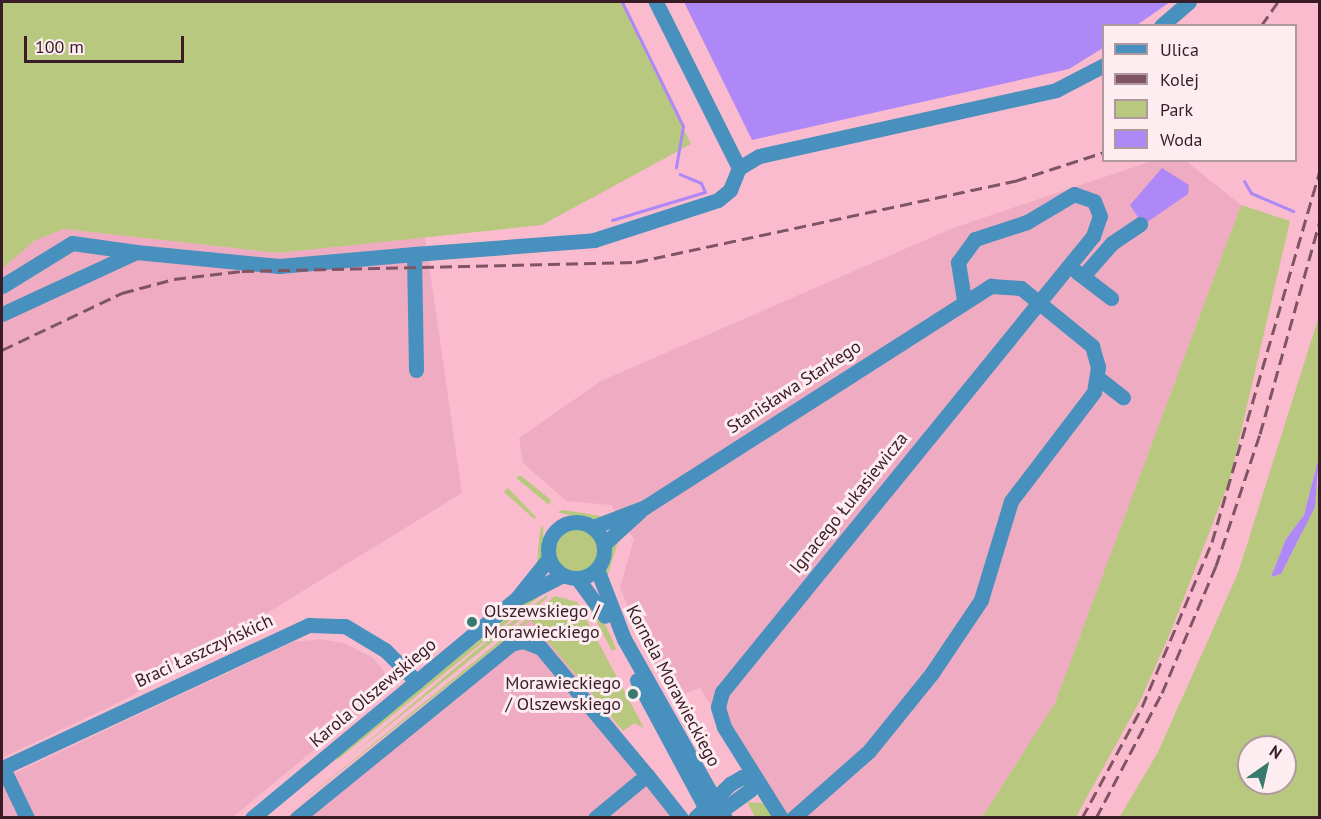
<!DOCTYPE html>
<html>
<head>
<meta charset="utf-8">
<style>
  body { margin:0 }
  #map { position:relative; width:1321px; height:819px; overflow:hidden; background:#fbbbcf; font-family:"PT Sans",sans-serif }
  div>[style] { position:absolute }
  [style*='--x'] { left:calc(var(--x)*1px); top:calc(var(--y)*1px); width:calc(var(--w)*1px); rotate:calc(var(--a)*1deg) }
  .built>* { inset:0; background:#efabc2 }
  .green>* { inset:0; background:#b8c87e }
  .round { border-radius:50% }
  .water>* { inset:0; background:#ae88f6 }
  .stream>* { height:3px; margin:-1.5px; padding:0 1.5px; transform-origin:1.5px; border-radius:1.5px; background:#ae88f6 }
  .minor>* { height:15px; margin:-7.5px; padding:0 7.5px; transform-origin:7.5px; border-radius:7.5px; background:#4890bd }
  .minor>.ring { margin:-7.5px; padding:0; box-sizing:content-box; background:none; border:15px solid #4890bd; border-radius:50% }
  .rail>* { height:3px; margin-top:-1.5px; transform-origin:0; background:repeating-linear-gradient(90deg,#7f5563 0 12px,transparent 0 18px) }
  .dots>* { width:16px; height:16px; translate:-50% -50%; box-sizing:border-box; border:3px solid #fdecf0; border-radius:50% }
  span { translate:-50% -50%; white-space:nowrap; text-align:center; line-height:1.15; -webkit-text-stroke:6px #fdecf0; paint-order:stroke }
  .street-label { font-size:18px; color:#391c26 }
  .poi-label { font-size:18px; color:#391c26 }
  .left { translate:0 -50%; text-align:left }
  .right { translate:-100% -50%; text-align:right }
  .frame { position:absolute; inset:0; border:3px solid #391c26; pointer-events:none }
  .legend { position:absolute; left:1102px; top:24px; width:195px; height:138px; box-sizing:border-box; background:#fdecf0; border:2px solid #af999f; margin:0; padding:8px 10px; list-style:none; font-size:18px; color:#391c26 }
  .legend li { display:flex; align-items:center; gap:12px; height:30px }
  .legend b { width:30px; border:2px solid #af999f }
  .north { position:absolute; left:1237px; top:735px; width:60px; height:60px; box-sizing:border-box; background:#fdecf0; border:2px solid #af999f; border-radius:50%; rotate:34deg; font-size:16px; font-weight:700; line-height:24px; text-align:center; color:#391c26 }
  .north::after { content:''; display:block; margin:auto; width:21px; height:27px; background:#387b6d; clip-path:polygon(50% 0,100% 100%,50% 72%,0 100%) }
  .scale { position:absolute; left:24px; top:36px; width:160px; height:27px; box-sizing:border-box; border:3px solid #391c26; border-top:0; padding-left:8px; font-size:18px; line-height:21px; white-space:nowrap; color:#391c26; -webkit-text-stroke:4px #fdecf0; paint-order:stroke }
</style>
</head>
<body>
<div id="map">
  <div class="built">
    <i style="clip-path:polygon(1152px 161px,1186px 161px,1241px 205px,1055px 703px,982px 817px,780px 817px,700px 688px,675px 697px,646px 653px,620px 587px,634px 539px,611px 505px,566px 501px,523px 463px,519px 438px,601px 381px,953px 228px)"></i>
    <i style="clip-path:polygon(64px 229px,278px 253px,425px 237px,462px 493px,132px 696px,2px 758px,2px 269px,34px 241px)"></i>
    <i style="clip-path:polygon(531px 619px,689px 817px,286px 818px)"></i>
    <i style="clip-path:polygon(321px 639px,344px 643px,373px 658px,384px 671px,384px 692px,233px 817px,2px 817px,2px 779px,293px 642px)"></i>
  </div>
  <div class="green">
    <i style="clip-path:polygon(2px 2px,622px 2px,691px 144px,542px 225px,278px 253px,64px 229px,34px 241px,2px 269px)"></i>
    <i style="clip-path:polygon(1241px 205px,1290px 221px,1230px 479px,1171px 631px,1141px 699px,1076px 817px,982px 817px,1055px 703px)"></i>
    <i style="clip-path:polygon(evenodd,1319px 316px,1319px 457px,1304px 515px,1286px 539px,1271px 577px,1281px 574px,1301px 535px,1319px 482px,1319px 817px,1119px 818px,1158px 752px,1238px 573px,1319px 316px,1249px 747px,1285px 747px,1285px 783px,1249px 783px,1249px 747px)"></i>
    <i style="clip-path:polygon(520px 475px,551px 500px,549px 505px,516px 478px)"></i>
    <i style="clip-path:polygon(508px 488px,536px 517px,534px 519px,504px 492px)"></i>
    <i style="clip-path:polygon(564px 510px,601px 516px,596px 522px,557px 512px)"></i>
    <i style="clip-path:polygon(543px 525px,544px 555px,537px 563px,540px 530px)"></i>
    <i class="round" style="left:554px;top:527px;width:46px;height:46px"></i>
    <i style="clip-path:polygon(618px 541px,607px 578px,603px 571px,611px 545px)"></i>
    <i style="clip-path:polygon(542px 589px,545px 592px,336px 761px,341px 753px)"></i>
    <i style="clip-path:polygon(547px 595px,547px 598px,347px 759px,492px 637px)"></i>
    <i style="clip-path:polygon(555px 596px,577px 602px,644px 728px,634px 723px,623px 731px,530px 620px,282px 818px)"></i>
    <i style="clip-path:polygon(592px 601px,608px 630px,616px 649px,612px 651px,587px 603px)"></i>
    <i style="clip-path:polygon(747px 802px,763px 803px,773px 817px,755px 817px)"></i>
  </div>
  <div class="water">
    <i style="clip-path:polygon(684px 2px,1170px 2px,1137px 25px,1104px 26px,1103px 48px,1069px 69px,752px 140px)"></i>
    <i style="clip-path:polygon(1162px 168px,1189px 185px,1188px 194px,1143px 225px,1130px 205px)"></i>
    <i style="clip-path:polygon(1319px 457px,1315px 507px,1281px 574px,1271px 577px,1286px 539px,1304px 515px)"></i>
  </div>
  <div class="stream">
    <i style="--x:622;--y:2;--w:138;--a:63.8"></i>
    <i style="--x:683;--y:126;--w:42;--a:99.7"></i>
    <i style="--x:1244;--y:181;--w:14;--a:60"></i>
    <i style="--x:1251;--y:193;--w:46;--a:23.2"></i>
    <i style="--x:612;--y:220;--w:97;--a:-16.8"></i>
    <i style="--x:705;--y:192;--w:10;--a:-114"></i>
    <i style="--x:701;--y:183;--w:23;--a:-157"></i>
  </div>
  <div class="minor">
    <i style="--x:1161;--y:26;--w:37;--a:-41"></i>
    <i style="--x:739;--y:168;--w:23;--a:-31"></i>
    <i style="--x:759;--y:156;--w:304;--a:-12.5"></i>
    <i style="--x:1056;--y:90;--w:54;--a:-27.5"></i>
    <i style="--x:414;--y:254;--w:181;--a:-4.4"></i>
    <i style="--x:594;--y:240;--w:130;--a:-17.9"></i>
    <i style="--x:718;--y:200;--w:16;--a:-40"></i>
    <i style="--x:730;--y:190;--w:24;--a:-68"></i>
    <i style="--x:739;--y:168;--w:186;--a:-116.6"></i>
    <i style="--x:1077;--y:272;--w:43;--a:37.4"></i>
    <i style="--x:1083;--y:276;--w:44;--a:-48.7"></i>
    <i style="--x:1112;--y:243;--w:34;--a:-34"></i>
    <i style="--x:2;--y:286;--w:82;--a:-31.6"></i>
    <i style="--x:72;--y:243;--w:65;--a:8"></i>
    <i style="--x:2;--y:314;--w:148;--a:-24.8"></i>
    <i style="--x:136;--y:252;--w:144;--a:5.6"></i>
    <i style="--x:279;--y:266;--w:136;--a:-5.1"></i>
    <i style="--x:414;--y:254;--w:116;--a:89"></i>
    <i style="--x:1097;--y:377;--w:33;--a:38"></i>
    <i class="ring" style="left:548px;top:522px;width:41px;height:41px"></i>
    <i style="--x:593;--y:527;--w:56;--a:-21"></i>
    <i style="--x:645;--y:507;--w:411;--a:-32.6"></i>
    <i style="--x:991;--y:286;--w:30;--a:4"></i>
    <i style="--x:1021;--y:288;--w:92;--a:39.2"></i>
    <i style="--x:1092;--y:346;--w:22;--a:74"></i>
    <i style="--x:1098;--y:367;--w:25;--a:99"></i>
    <i style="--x:1094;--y:392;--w:137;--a:127.3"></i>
    <i style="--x:1011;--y:501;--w:103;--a:106.9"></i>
    <i style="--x:981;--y:600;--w:88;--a:123.9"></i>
    <i style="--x:932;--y:673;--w:100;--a:128.9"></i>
    <i style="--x:869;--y:751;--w:101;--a:138.6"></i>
    <i style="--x:604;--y:544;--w:49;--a:-42.5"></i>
    <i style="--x:597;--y:569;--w:75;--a:68.9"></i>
    <i style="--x:624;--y:639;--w:206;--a:60.6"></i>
    <i style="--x:577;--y:578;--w:47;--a:53.6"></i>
    <i style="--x:520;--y:597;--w:48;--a:-27.1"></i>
    <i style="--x:637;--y:680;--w:157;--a:61.8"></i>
    <i style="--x:2;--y:768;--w:339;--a:-25"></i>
    <i style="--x:309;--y:625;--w:36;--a:2"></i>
    <i style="--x:345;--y:626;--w:47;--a:31"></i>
    <i style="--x:385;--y:650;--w:45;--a:45"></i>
    <i style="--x:3;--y:768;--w:55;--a:64.4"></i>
    <i style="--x:647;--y:775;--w:55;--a:51.7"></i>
    <i style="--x:712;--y:810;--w:9;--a:6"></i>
    <i style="--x:721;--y:811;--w:36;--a:-36"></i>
    <i style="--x:750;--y:790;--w:12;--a:-66"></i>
    <i style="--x:252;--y:818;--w:344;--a:-39.7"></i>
    <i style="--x:517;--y:598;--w:51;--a:-51.3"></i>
    <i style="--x:297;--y:818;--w:276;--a:-39.1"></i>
    <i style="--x:511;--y:644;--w:12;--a:-14"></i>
    <i style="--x:523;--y:641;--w:19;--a:21"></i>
    <i style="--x:541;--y:648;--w:165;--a:50.2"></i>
    <i style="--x:647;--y:775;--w:67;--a:140.4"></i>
    <i style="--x:695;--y:818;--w:49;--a:-44.2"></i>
    <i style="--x:730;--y:784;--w:14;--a:-30"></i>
    <i style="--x:742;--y:777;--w:13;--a:9"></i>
    <i style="--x:781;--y:818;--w:107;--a:-122.1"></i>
    <i style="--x:724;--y:727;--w:21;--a:-107"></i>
    <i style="--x:718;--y:707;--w:16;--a:-75"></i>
    <i style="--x:722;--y:692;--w:588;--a:-50.87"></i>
    <i style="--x:1093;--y:236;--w:21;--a:-71"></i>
    <i style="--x:1100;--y:216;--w:16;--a:-112"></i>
    <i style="--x:1094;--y:201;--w:21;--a:-161"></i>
    <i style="--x:1074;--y:194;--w:55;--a:149.2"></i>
    <i style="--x:1027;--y:222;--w:55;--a:161.9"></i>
    <i style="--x:975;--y:239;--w:29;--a:126"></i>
    <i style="--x:958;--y:262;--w:37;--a:81"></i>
  </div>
  <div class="rail">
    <i style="--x:1261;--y:26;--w:29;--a:-55"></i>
    <i style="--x:2;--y:350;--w:133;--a:-25.4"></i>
    <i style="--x:122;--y:293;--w:54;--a:-15.1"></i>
    <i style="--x:174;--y:279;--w:68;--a:-6.7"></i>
    <i style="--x:242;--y:271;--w:394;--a:-1.3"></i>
    <i style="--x:636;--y:262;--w:388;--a:-12.1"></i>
    <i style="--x:1015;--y:181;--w:94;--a:-18"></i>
    <i style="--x:1082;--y:818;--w:126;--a:-61.6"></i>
    <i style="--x:1142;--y:707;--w:179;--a:-67"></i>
    <i style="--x:1212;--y:542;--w:386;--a:-73.8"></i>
    <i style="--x:1096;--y:818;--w:141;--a:-62.2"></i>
    <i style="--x:1162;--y:693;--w:138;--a:-67"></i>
    <i style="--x:1216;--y:566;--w:139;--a:-71.6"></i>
    <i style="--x:1260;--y:434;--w:221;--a:-74.3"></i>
  </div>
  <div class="dots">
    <i style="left:472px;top:622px;background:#387b6d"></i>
    <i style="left:633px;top:694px;background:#387b6d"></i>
  </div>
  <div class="street-label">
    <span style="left:794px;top:387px;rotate:-33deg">Stanisława Starkego</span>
    <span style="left:849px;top:503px;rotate:-51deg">Ignacego Łukasiewicza</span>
    <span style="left:204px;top:651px;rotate:-25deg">Braci Łaszczyńskich</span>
    <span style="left:673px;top:686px;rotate:62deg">Kornela Morawieckiego</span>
    <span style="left:373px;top:693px;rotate:-40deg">Karola Olszewskiego</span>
  </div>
  <div class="poi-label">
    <span class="left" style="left:484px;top:622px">Olszewskiego /<br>Morawieckiego</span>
    <span class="right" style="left:621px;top:694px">Morawieckiego<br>/ Olszewskiego</span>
  </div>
  <div class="frame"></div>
  <ul class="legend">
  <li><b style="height:8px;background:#4890bd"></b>Ulica</li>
  <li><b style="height:8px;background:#7f5563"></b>Kolej</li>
  <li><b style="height:16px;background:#b8c87e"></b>Park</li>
  <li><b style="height:16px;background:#ae88f6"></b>Woda</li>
  </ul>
  <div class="north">N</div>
  <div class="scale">100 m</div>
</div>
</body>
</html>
